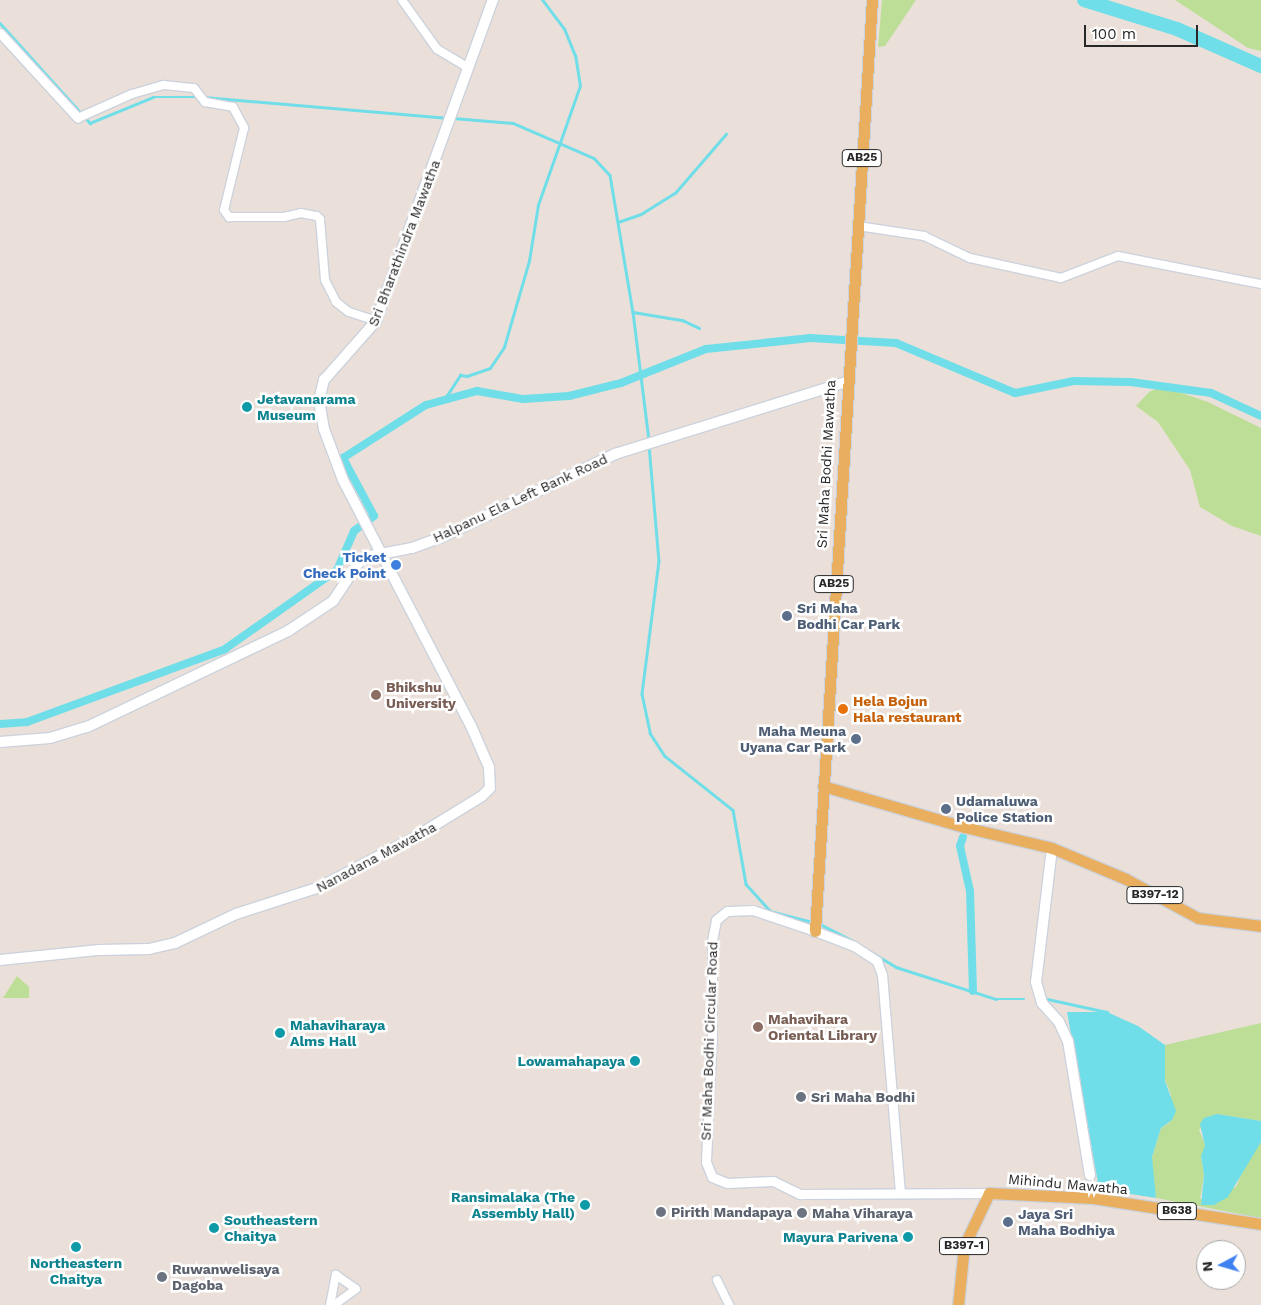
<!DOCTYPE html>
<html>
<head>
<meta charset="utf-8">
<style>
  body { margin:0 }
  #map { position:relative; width:1261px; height:1305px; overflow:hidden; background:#eae0d9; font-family:"Work Sans",sans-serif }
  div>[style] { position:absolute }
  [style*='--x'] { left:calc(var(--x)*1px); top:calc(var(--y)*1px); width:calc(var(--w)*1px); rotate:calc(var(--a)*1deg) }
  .green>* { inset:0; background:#bdde97 }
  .water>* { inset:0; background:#70dee8 }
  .stream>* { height:2.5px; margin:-1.25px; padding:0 1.25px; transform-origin:1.25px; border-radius:1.25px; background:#70dee8 }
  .canal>* { height:8px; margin:-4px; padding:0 4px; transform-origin:4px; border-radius:4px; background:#70dee8 }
  .river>* { height:14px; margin:-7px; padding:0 7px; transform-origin:7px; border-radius:7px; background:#70dee8 }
  .roads { filter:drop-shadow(1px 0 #ccd2dc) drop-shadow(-1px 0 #ccd2dc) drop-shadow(0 1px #ccd2dc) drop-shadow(0 -1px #ccd2dc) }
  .minor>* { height:8px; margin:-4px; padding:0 4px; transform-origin:4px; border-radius:4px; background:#fff }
  .tertiary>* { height:9px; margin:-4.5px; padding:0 4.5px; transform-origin:4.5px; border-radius:4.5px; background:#fff }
  .secondary>* { height:10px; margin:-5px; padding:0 5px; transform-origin:5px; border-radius:5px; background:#fff }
  .primary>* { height:11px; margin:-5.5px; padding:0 5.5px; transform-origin:5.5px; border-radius:5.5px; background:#e9af5e }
  .dots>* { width:14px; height:14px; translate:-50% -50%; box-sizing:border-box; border:2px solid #fff; border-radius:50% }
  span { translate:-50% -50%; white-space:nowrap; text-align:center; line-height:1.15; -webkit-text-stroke:5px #fff; paint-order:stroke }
  .shield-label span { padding:1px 4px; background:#fff; border:1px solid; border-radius:4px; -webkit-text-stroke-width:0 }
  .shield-label { font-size:12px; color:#272727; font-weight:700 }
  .street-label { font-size:14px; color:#272727 }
  .culture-label { font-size:14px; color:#0d838f; font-weight:700 }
  .left { translate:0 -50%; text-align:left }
  .right { translate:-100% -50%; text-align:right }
  .shop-label { font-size:14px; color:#366cbe; font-weight:700 }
  .service-label { font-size:14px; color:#4e5e75; font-weight:700 }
  .education-label { font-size:14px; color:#785e54; font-weight:700 }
  .food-label { font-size:14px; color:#c56008; font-weight:700 }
  .worship-label { font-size:14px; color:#5b616d; font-weight:700 }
  .north { position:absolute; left:1196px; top:1240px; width:50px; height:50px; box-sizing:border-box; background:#fff; border:1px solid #a9a9a9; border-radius:50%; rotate:264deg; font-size:14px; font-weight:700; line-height:20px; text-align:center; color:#272727 }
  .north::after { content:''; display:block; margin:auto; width:18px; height:22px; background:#3f81f1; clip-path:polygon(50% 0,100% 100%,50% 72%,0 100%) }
  .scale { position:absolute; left:1084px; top:25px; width:114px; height:22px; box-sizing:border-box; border:2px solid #272727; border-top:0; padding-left:6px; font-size:15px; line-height:18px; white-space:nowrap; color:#272727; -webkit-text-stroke:4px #fff; paint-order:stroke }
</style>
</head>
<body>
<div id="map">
  <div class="green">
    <i style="clip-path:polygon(882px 0,916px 0,885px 46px,878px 47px)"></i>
    <i style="clip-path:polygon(1175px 0,1261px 0,1261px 51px,1248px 48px)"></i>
    <i style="clip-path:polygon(1161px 386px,1208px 402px,1261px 428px,1261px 536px,1232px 526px,1200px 507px,1190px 470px,1158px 422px,1136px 406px,1149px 392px)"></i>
    <i style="clip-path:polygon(17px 976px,29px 987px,29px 998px,3px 998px)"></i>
    <i style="clip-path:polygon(1261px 1023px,1261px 1121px,1217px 1114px,1199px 1130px,1206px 1146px,1201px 1156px,1204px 1175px,1200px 1199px,1236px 1187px,1247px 1161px,1261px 1142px,1261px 1218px,1156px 1198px,1151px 1161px,1161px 1128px,1169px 1123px,1171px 1095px,1164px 1077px,1165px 1045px)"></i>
  </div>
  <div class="water">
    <i style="clip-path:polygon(1067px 1012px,1107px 1012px,1138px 1026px,1165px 1045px,1165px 1081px,1176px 1111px,1172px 1120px,1161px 1128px,1152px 1157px,1156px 1198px,1105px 1190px,1098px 1183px)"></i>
    <i style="clip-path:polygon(1217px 1114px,1261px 1121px,1261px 1142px,1228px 1197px,1214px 1205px,1201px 1205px,1204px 1175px,1201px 1156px,1205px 1146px,1200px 1124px,1204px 1118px)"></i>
  </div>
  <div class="stream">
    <i style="--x:0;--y:23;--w:135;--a:48"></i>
    <i style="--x:90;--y:123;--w:68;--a:-22.4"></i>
    <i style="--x:153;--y:97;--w:45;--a:0"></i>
    <i style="--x:204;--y:97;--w:245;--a:4.9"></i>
    <i style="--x:453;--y:118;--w:60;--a:4.8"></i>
    <i style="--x:513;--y:123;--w:88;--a:23.4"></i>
    <i style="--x:594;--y:158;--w:23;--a:47"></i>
    <i style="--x:610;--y:175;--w:139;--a:80.5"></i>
    <i style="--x:633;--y:312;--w:129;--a:82.9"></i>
    <i style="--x:618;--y:222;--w:24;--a:-19"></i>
    <i style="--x:641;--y:214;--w:40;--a:-32"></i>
    <i style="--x:675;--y:193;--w:78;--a:-49.2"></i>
    <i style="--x:633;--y:312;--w:50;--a:9.3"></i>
    <i style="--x:682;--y:320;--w:19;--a:25"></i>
    <i style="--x:444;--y:400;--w:30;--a:-57"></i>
    <i style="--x:460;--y:375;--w:7;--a:8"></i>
    <i style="--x:467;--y:376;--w:24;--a:-19"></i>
    <i style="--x:490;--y:368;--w:25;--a:-56"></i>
    <i style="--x:504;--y:347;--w:90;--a:-73.8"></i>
    <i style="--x:529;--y:261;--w:57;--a:-80.9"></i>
    <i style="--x:538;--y:205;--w:126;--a:-70.6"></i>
    <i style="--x:580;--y:86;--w:30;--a:-99"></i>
    <i style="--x:575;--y:56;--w:29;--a:-112"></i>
    <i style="--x:564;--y:29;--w:36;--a:-127"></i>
    <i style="--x:649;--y:445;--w:116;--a:85.1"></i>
    <i style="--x:659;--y:561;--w:134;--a:97.3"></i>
    <i style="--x:642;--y:694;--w:40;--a:78"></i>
    <i style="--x:650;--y:733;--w:27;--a:57"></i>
    <i style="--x:665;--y:756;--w:87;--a:38.5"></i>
    <i style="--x:733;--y:810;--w:75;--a:80"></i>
    <i style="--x:746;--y:884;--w:36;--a:48"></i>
    <i style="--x:770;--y:911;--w:43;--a:14.7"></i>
    <i style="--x:820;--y:924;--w:39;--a:27"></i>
    <i style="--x:868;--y:950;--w:33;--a:31"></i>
    <i style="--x:896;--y:967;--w:105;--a:17.7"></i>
    <i style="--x:996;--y:999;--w:28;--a:0"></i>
    <i style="--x:1043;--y:998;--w:66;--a:12.3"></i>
  </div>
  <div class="canal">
    <i style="--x:0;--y:724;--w:27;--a:-4"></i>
    <i style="--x:27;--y:722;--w:211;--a:-20.2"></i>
    <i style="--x:225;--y:649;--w:137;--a:-35.2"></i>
    <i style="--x:337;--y:570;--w:43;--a:-66.4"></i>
    <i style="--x:354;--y:531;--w:25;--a:-37"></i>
    <i style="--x:374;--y:516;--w:66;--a:-118.1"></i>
    <i style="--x:343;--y:458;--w:98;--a:-32.6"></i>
    <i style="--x:426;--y:405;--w:53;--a:-15.4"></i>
    <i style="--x:477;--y:391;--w:47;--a:9.9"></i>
    <i style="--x:523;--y:399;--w:46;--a:-3.7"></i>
    <i style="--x:569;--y:396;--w:54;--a:-14"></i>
    <i style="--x:621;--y:383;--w:92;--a:-21.8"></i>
    <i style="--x:706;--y:349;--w:105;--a:-6"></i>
    <i style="--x:810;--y:338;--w:86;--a:3.3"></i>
    <i style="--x:896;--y:343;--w:129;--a:22.8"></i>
    <i style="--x:1015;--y:393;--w:60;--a:-11.5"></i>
    <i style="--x:1074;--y:381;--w:57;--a:1"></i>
    <i style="--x:1131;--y:382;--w:81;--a:7.8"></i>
    <i style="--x:1211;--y:393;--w:55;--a:24.7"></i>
    <i style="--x:963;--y:837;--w:9;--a:108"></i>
    <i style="--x:960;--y:846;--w:46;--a:77.5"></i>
    <i style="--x:970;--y:891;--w:100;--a:88.3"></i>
  </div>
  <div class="river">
    <i style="--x:1084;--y:0;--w:97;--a:17.3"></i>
    <i style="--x:1177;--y:29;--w:92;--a:23.8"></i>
  </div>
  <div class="roads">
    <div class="minor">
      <i style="--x:402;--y:0;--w:60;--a:54.5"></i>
      <i style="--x:437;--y:49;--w:35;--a:31"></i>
      <i style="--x:78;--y:118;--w:59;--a:-24"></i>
      <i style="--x:132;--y:94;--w:33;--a:-16"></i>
      <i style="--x:164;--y:85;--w:30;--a:6"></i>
      <i style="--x:194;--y:88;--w:18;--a:52"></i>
      <i style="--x:205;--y:102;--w:28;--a:10"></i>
      <i style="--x:233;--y:107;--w:24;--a:62"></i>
      <i style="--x:244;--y:128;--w:84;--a:103.7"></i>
      <i style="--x:224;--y:210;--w:9;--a:54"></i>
      <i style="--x:229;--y:217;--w:55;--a:0"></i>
      <i style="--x:284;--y:217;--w:17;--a:-13"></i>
      <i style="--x:301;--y:213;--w:16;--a:11"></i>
      <i style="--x:317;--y:216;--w:4;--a:45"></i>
      <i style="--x:320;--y:219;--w:61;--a:85.3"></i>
      <i style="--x:325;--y:280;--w:25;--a:63"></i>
      <i style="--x:336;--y:302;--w:16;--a:38"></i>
      <i style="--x:349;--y:312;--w:28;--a:18"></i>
      <i style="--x:858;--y:226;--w:67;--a:8.6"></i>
      <i style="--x:924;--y:236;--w:51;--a:25.6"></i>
      <i style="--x:970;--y:258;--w:93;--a:12.4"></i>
      <i style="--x:1061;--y:278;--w:61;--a:-21.1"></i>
      <i style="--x:1118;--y:256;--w:146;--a:11.1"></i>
      <i style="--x:717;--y:1280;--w:28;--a:64"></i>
      <i style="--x:330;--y:1305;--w:31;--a:-79"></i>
      <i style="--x:336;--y:1275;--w:24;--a:35"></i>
      <i style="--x:356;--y:1289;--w:27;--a:144"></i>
    </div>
    <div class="tertiary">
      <i style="--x:0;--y:33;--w:115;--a:47.5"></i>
      <i style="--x:900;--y:1193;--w:219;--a:-94.7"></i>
      <i style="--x:882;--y:975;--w:15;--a:-110"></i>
      <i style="--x:877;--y:961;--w:27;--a:-147"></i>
      <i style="--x:854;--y:946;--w:42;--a:-159"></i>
      <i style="--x:815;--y:931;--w:65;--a:-161.3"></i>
      <i style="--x:753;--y:910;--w:26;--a:178"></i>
      <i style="--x:727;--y:911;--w:14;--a:141"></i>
      <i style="--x:716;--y:920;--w:21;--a:101"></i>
      <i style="--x:712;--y:941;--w:92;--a:90"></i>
      <i style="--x:712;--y:1033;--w:129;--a:92.7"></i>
      <i style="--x:706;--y:1162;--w:16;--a:68"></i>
      <i style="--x:712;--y:1177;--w:16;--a:22"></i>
      <i style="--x:727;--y:1183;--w:46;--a:-2.5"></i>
      <i style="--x:773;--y:1181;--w:30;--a:26"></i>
      <i style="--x:800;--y:1194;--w:189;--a:-0.3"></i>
    </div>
    <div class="secondary">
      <i style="--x:0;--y:742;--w:50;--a:-4.6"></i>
      <i style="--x:50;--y:738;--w:39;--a:-17"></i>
      <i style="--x:87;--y:727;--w:223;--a:-25.5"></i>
      <i style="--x:288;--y:631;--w:54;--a:-33.7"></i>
      <i style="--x:333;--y:601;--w:47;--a:-56.3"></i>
      <i style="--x:359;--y:562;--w:13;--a:-29"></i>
      <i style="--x:370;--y:556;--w:43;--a:-10.8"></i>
      <i style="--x:412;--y:548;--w:32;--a:-20"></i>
      <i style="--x:442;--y:537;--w:192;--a:-25.6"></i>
      <i style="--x:615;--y:454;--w:242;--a:-17.3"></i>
      <i style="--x:1052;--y:848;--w:135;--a:96.8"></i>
      <i style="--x:1036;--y:982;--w:22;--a:74"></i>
      <i style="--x:1042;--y:1003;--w:25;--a:48"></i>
      <i style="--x:1059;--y:1022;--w:21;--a:65"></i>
      <i style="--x:1068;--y:1041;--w:136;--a:80.7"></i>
      <i style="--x:0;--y:960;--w:100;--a:-5.8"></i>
      <i style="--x:99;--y:950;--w:50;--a:-1.1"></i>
      <i style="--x:149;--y:949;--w:27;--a:-13"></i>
      <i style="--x:175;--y:943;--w:68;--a:-25.4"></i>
      <i style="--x:236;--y:914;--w:88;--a:-17.8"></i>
      <i style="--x:320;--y:887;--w:110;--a:-27.7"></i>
      <i style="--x:417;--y:836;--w:76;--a:-31.6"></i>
      <i style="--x:482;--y:796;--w:11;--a:-45"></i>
      <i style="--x:490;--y:788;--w:21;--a:-93"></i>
      <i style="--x:489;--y:767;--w:45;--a:-113.7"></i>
      <i style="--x:471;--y:726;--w:277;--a:-117.5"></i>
      <i style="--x:343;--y:480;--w:54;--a:-110.4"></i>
      <i style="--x:324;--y:429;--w:28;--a:-100"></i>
      <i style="--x:319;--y:401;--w:22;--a:-77"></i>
      <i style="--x:324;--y:380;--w:79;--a:-48.6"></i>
      <i style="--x:376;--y:321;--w:342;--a:-70"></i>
    </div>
    <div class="primary">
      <i style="--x:823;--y:786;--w:147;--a:16.2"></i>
      <i style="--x:964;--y:827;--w:90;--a:13.4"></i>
      <i style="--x:1052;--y:848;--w:80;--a:22.7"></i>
      <i style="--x:1126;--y:879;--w:82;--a:28.4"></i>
      <i style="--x:1198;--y:918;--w:64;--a:7.2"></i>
      <i style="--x:815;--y:931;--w:933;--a:-86.5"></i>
      <i style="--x:958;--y:1305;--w:59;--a:-84.2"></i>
      <i style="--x:964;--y:1246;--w:59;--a:-64.7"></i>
      <i style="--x:989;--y:1193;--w:104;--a:2.8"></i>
      <i style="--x:1093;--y:1198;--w:170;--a:8.8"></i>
    </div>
  </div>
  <div class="dots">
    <i style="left:247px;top:407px;background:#0f9aa8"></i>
    <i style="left:396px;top:565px;background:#3f7fe0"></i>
    <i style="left:787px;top:616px;background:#5c6f8a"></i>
    <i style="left:376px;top:695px;background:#8d6e63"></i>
    <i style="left:843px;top:709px;background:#e8710a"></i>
    <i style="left:856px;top:739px;background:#5c6f8a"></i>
    <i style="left:946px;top:809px;background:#5c6f8a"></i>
    <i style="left:758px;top:1027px;background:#8d6e63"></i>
    <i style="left:280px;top:1033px;background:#0f9aa8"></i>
    <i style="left:635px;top:1061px;background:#0f9aa8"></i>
    <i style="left:801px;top:1097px;background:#6b7280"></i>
    <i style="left:585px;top:1205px;background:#0f9aa8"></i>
    <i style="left:661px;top:1212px;background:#6b7280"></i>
    <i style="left:802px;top:1213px;background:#6b7280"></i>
    <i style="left:1008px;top:1222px;background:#5c6f8a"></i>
    <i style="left:214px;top:1228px;background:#0f9aa8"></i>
    <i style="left:908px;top:1237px;background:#0f9aa8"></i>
    <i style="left:76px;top:1247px;background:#0f9aa8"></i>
    <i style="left:162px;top:1277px;background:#6b7280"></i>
  </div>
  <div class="shield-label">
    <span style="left:862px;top:158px">AB25</span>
    <span style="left:834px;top:584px">AB25</span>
    <span style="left:1155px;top:895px">B397-12</span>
    <span style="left:1177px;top:1211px">B638</span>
    <span style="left:964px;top:1246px">B397-1</span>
  </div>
  <div class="street-label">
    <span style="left:404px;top:243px;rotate:-69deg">Sri Bharathindra Mawatha</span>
    <span style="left:826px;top:464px;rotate:-87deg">Sri Maha Bodhi Mawatha</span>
    <span style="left:520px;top:498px;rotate:-25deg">Halpanu Ela Left Bank Road</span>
    <span style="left:376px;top:857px;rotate:-28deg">Nanadana Mawatha</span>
    <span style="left:709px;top:1041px;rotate:-88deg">Sri Maha Bodhi Circular Road</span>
    <span style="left:1068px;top:1184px;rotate:5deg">Mihindu Mawatha</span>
  </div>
  <div class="culture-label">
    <span class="left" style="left:257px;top:407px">Jetavanarama<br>Museum</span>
    <span class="left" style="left:290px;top:1033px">Mahaviharaya<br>Alms Hall</span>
    <span class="right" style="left:625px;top:1061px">Lowamahapaya</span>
    <span class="right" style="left:575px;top:1205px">Ransimalaka (The<br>Assembly Hall)</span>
    <span class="left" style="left:224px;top:1228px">Southeastern<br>Chaitya</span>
    <span class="right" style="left:898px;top:1237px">Mayura Parivena</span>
    <span style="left:76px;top:1271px">Northeastern<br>Chaitya</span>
  </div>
  <div class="shop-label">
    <span class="right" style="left:386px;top:565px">Ticket<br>Check Point</span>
  </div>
  <div class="service-label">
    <span class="left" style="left:797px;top:616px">Sri Maha<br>Bodhi Car Park</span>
    <span class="right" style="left:846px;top:739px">Maha Meuna<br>Uyana Car Park</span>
    <span class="left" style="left:956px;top:809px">Udamaluwa<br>Police Station</span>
    <span class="left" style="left:1018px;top:1222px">Jaya Sri<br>Maha Bodhiya</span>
  </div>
  <div class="education-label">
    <span class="left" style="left:386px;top:695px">Bhikshu<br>University</span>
    <span class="left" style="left:768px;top:1027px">Mahavihara<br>Oriental Library</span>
  </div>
  <div class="food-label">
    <span class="left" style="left:853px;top:709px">Hela Bojun<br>Hala restaurant</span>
  </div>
  <div class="worship-label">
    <span class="left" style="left:811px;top:1097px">Sri Maha Bodhi</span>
    <span class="left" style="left:671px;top:1212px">Pirith Mandapaya</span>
    <span class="left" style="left:812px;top:1213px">Maha Viharaya</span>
    <span class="left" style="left:172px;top:1277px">Ruwanwelisaya<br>Dagoba</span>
  </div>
  <div class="north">N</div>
  <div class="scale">100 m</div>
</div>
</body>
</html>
